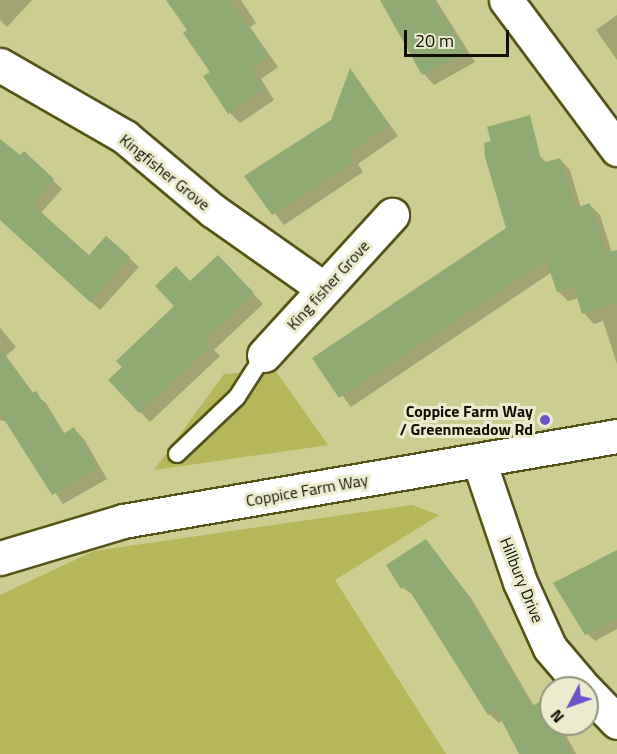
<!DOCTYPE html>
<html>
<head>
<meta charset="utf-8">
<style>
  body { margin:0 }
  #map { position:relative; width:617px; height:754px; overflow:hidden; background:#cccd91; font-family:"Titillium Web",sans-serif }
  div>[style] { position:absolute }
  [style*='--x'] { left:calc(var(--x)*1px); top:calc(var(--y)*1px); width:calc(var(--w)*1px); rotate:calc(var(--a)*1deg) }
  .green>* { inset:0; background:#b6b75b }
  .shadow>* { inset:0; background:#0003 }
  .building>* { inset:0; background:#90aa74 }
  .roads { filter:drop-shadow(2px 0 #545419) drop-shadow(-2px 0 #545419) drop-shadow(0 2px #545419) drop-shadow(0 -2px #545419) }
  .service>* { height:16px; margin:-8px; padding:0 8px; transform-origin:8px; border-radius:8px; background:#fff }
  .minor>* { height:33px; margin:-16.5px; padding:0 16.5px; transform-origin:16.5px; border-radius:16.5px; background:#fff }
  .dots>* { width:16px; height:16px; translate:-50% -50%; box-sizing:border-box; border:3px solid #ebecce; border-radius:50% }
  span { translate:-50% -50%; white-space:nowrap; text-align:center; line-height:1.15; -webkit-text-stroke:6px #ebecce; paint-order:stroke }
  .street-label { font-size:16px; color:#101000 }
  .poi-label { font-size:16px; color:#101000; font-weight:700 }
  .right { translate:-100% -50%; text-align:right }
  .north { position:absolute; left:539px; top:676px; width:60px; height:60px; box-sizing:border-box; background:#ebecce; border:2px solid #93947c; border-radius:50%; rotate:229deg; font-size:16px; font-weight:700; line-height:24px; text-align:center; color:#101000 }
  .north::after { content:''; display:block; margin:auto; width:21px; height:27px; background:#6d52cc; clip-path:polygon(50% 0,100% 100%,50% 72%,0 100%) }
  .scale { position:absolute; left:404px; top:30px; width:105px; height:27px; box-sizing:border-box; border:3px solid #101000; border-top:0; padding-left:8px; font-size:18px; line-height:21px; white-space:nowrap; color:#101000; -webkit-text-stroke:4px #ebecce; paint-order:stroke }
</style>
</head>
<body>
<div id="map">
  <div class="green">
    <i style="clip-path:polygon(275px 370px,328px 445px,154px 470px,224px 374px)"></i>
    <i style="clip-path:polygon(412px 505px,439px 515px,335px 580px,446px 754px,0 754px,0 595px,94px 551px)"></i>
  </div>
  <div class="shadow">
    <i style="clip-path:polygon(0 0,32px 0,7px 27px,0 20px)"></i>
    <i style="clip-path:polygon(168px 0,241px 0,256px 23px,250px 27px,278px 67px,261px 79px,274px 100px,240px 123px,230px 113px,189px 31px)"></i>
    <i style="clip-path:polygon(381px 0,436px 0,475px 62px,434px 85px,424px 74px)"></i>
    <i style="clip-path:polygon(617px 15px,617px 60px,596px 30px)"></i>
    <i style="clip-path:polygon(351px 71px,398px 136px,358px 164px,363px 172px,284px 225px,246px 176px,332px 121px)"></i>
    <i style="clip-path:polygon(0 142px,20px 157px,24px 153px,62px 189px,41px 213px,89px 257px,107px 238px,139px 267px,100px 310px,0 219px)"></i>
    <i style="clip-path:polygon(540px 156px,547px 163px,560px 159px,570px 170px,581px 208px,590px 205px,600px 215px,612px 253px,617px 255px,617px 364px,603px 321px,594px 324px,584px 313px,579px 298px,568px 301px,558px 291px,552px 272px,351px 407px,314px 358px,508px 228px)"></i>
    <i style="clip-path:polygon(228px 267px,263px 304px,214px 350px,220px 356px,150px 422px,110px 380px,176px 306px,190px 283px)"></i>
    <i style="clip-path:polygon(0 328px,16px 347px,6px 356px,34px 394px,46px 403px,65px 434px,74px 429px,84px 439px,107px 479px,63px 504px,7px 422px,0 420px)"></i>
    <i style="clip-path:polygon(426px 541px,471px 598px,534px 706px,543px 702px,551px 710px,551px 724px,560px 724px,576px 754px,522px 754px,503px 721px,499px 723px,489px 714px,415px 596px,403px 588px)"></i>
    <i style="clip-path:polygon(617px 551px,617px 629px,595px 641px,584px 631px)"></i>
  </div>
  <div class="building">
    <i style="clip-path:polygon(166px 0,230px 0,269px 57px,251px 69px,265px 89px,228px 114px,203px 76px,210px 72px,183px 33px,187px 30px)"></i>
    <i style="clip-path:polygon(380px 0,433px 0,466px 52px,422px 75px)"></i>
    <i style="clip-path:polygon(350px 68px,389px 125px,349px 153px,354px 161px,272px 215px,244px 176px,331px 120px)"></i>
    <i style="clip-path:polygon(530px 115px,542px 163px,560px 158px,575px 208px,590px 203px,606px 253px,617px 250px,617px 303px,582px 314px,574px 286px,557px 292px,546px 260px,339px 398px,312px 358px,506px 228px,485px 157px,484px 143px,491px 141px,487px 127px)"></i>
    <i style="clip-path:polygon(0 139px,20px 155px,24px 151px,54px 179px,32px 204px,62px 231px,89px 255px,106px 236px,130px 257px,90px 302px,0 220px)"></i>
    <i style="clip-path:polygon(218px 255px,254px 293px,205px 339px,211px 345px,139px 413px,108px 380px,122px 367px,116px 361px,174px 306px,155px 286px,176px 266px,190px 281px)"></i>
    <i style="clip-path:polygon(0 349px,32px 393px,36px 391px,63px 434px,74px 427px,98px 468px,52px 495px,0 413px)"></i>
    <i style="clip-path:polygon(426px 539px,462px 587px,532px 706px,543px 700px,551px 724px,556px 724px,572px 754px,519px 754px,496px 710px,488px 715px,406px 585px,401px 589px,386px 565px)"></i>
    <i style="clip-path:polygon(617px 550px,617px 619px,585px 635px,553px 583px)"></i>
  </div>
  <div class="roads">
    <div class="service">
      <i style="--x:177;--y:454;--w:83;--a:-43.5"></i>
      <i style="--x:237;--y:397;--w:50;--a:-57.3"></i>
    </div>
    <div class="minor">
      <i style="--x:506;--y:0;--w:186;--a:53.3"></i>
      <i style="--x:0;--y:65;--w:144;--a:29.9"></i>
      <i style="--x:125;--y:137;--w:114;--a:40"></i>
      <i style="--x:212;--y:210;--w:136;--a:35.1"></i>
      <i style="--x:264;--y:355;--w:190;--a:-47.6"></i>
      <i style="--x:479;--y:461;--w:128;--a:71.3"></i>
      <i style="--x:520;--y:582;--w:72;--a:65.6"></i>
      <i style="--x:550;--y:648;--w:52;--a:49.6"></i>
      <i style="--x:0;--y:558;--w:128;--a:-16.7"></i>
      <i style="--x:123;--y:521;--w:501;--a:-9.76"></i>
      <i style="--x:587;--y:691;--w:43;--a:45.9"></i>
    </div>
  </div>
  <div class="dots">
    <i style="left:545px;top:420px;background:#6d52cc"></i>
  </div>
  <div class="street-label">
    <span style="left:165px;top:172px;rotate:39deg">Kingfisher Grove</span>
    <span style="left:328px;top:285px;rotate:-48deg">King fisher Grove</span>
    <span style="left:307px;top:490px;rotate:-10deg">Coppice Farm Way</span>
    <span style="left:522px;top:580px;rotate:68deg">Hillbury Drive</span>
  </div>
  <div class="poi-label">
    <span class="right" style="left:533px;top:420px">Coppice Farm Way<br>/ Greenmeadow Rd</span>
  </div>
  <div class="north">N</div>
  <div class="scale">20 m</div>
</div>
</body>
</html>
